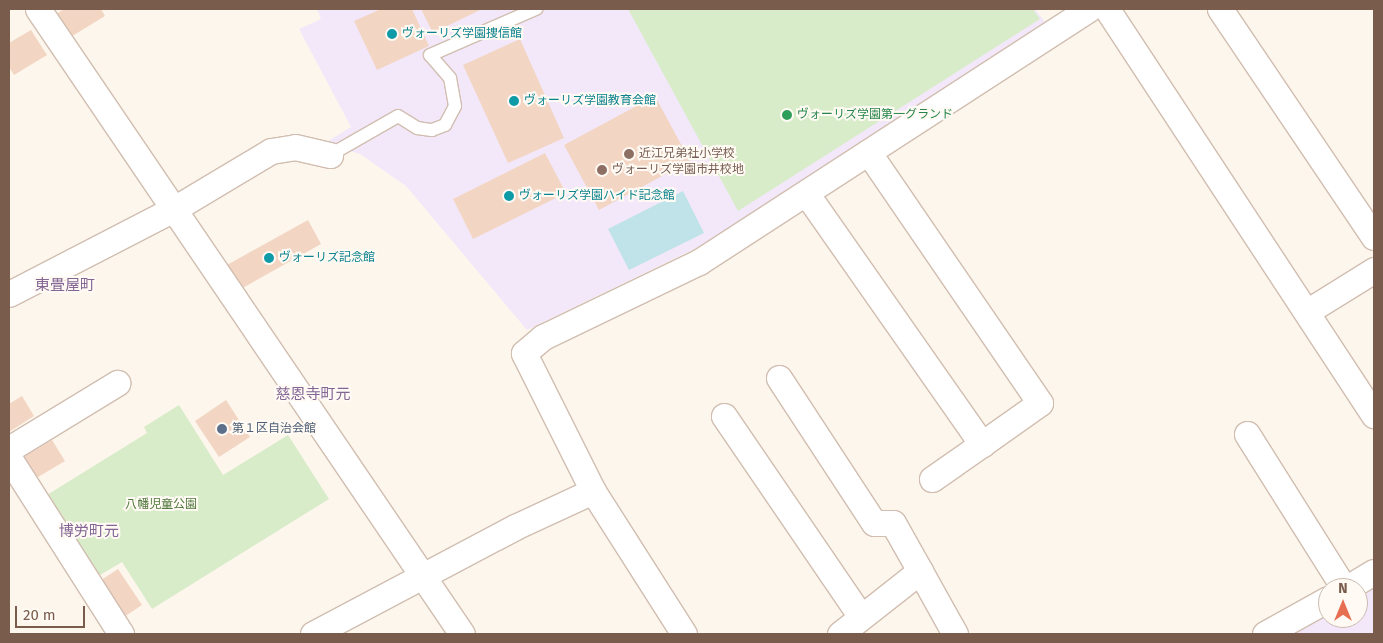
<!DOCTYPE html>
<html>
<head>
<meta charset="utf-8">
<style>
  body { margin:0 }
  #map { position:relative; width:1383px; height:643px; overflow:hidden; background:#fdf6ec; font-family:"Fira Sans","Noto Sans JP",sans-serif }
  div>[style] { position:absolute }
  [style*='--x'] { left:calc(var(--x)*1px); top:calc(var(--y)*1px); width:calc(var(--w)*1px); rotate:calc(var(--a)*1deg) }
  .education>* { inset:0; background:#f3e8fa }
  .green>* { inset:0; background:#d8ecc9 }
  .water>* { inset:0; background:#bfe3e8 }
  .building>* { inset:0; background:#f3d5c3 }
  .roads { filter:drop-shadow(1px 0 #d1beb0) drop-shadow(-1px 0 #d1beb0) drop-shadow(0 1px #d1beb0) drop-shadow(0 -1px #d1beb0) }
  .service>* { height:12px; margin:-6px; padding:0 6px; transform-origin:6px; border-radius:6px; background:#fff }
  .minor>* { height:25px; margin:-12.5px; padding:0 12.5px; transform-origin:12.5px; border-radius:12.5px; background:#fff }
  .dots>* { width:14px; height:14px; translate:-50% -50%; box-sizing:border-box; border:2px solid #fffaf3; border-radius:50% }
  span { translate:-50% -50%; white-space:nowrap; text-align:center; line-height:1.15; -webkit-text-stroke:4px #fffaf3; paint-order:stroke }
  .culture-label { font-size:12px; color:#0d838f }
  .left { translate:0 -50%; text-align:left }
  .leisure-label { font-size:12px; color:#27864d }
  .education-label { font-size:12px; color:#785e54 }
  .service-label { font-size:12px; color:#4e5e75 }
  .park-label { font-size:12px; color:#537a41 }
  .quarter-label { font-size:15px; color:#846695 }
  .frame { position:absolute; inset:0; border:10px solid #7a5c4d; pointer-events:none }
  .north { position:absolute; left:1318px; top:578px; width:50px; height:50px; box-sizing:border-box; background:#fffaf3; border:1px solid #cabbb1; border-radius:50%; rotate:0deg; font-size:14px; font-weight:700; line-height:20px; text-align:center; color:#7a5c4d }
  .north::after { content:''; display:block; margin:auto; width:18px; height:22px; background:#e76f51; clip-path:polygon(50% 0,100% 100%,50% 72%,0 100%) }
  .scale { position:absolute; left:15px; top:606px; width:70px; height:22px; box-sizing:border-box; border:2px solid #7a5c4d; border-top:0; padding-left:6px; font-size:15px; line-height:18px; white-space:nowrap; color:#7a5c4d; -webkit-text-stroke:4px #fffaf3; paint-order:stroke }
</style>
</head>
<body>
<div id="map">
  <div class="education">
    <i style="clip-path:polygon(317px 9px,1035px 9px,1045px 22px,719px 237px,527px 330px,406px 186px,360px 154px,325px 143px,351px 127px,299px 29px,321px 19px)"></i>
    <i style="clip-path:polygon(1374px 586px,1374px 634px,1295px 634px,1328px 614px,1328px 618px,1358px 618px,1358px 596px)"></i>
  </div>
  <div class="green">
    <i style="clip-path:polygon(628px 9px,1033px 9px,1040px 19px,738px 211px)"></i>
    <i style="clip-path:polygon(179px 405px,223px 475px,288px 435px,329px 499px,152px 609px,122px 562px,85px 584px,34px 503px,147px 433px,144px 427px)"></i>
  </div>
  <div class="water">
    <i style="clip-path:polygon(683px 191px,704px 233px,629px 270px,608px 229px)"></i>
  </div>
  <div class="building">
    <i style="clip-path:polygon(64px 9px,101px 9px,105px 16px,69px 38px,55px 15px)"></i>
    <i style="clip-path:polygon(381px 9px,412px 9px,429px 46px,377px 70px,354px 21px)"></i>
    <i style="clip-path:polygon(421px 9px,482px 9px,433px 33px)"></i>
    <i style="clip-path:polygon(31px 30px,47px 55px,14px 75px,9px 67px,9px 43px)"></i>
    <i style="clip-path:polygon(520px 39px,564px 138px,508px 163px,463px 65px)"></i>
    <i style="clip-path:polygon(655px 96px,690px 161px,599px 210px,564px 145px)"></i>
    <i style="clip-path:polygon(545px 153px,566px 193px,473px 239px,453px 199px)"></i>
    <i style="clip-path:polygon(308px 220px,321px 244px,230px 295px,216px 271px)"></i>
    <i style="clip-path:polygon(22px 396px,34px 416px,9px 432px,9px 404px)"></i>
    <i style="clip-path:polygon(226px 400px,250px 437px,219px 457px,195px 421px)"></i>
    <i style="clip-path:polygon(52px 440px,65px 461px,33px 480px,20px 459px)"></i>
    <i style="clip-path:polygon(118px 569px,142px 605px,112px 625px,89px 588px)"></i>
  </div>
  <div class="roads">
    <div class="service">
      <i style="--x:330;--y:155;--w:78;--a:-29.8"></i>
      <i style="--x:398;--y:116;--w:22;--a:32"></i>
      <i style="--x:417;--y:128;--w:15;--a:8"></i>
      <i style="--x:432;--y:130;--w:14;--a:-21"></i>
      <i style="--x:445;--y:125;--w:21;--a:-62"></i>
      <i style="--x:455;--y:106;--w:28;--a:-100"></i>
      <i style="--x:450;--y:78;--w:30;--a:-131"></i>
      <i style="--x:430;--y:55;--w:116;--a:-23.5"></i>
    </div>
    <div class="minor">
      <i style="--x:38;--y:9;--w:755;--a:55.85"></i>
      <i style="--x:1107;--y:9;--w:486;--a:56.7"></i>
      <i style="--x:1220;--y:9;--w:275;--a:56"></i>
      <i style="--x:806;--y:193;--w:307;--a:55"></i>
      <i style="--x:982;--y:444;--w:71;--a:-35.3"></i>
      <i style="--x:1040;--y:403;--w:304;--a:-124.4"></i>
      <i style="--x:9;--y:294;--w:186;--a:-27.3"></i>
      <i style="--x:174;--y:209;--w:113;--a:-30.9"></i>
      <i style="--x:271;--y:151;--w:24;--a:-9"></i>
      <i style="--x:295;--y:147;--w:36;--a:13"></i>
      <i style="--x:1308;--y:311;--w:78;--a:-31.8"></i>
      <i style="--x:779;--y:378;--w:173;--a:56.8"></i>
      <i style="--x:874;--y:523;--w:19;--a:0"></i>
      <i style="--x:893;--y:523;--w:55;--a:60.6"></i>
      <i style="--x:724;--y:416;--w:243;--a:55.7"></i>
      <i style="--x:1247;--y:434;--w:182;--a:57.8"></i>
      <i style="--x:9;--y:449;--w:127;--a:-31.4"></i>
      <i style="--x:9;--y:458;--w:209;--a:57.5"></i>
      <i style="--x:932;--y:479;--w:61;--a:-35"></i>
      <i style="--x:1347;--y:588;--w:31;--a:-31"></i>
      <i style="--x:313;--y:634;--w:229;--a:-27.9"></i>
      <i style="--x:515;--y:527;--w:86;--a:-24.8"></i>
      <i style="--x:684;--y:634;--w:169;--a:-122.5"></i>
      <i style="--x:593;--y:491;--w:154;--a:-116.6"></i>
      <i style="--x:524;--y:353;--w:25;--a:-40"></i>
      <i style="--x:543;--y:337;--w:173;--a:-25.7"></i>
      <i style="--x:699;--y:262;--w:465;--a:-33"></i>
      <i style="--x:840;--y:634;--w:102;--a:-38.2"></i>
      <i style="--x:920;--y:571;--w:72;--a:60.9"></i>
      <i style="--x:1265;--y:634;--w:72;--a:-29.1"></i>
    </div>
  </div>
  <div class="dots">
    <i style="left:392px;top:34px;background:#0f9aa8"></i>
    <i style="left:514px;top:101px;background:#0f9aa8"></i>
    <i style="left:787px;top:115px;background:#2e9e5b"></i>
    <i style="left:629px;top:154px;background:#8d6e63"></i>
    <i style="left:602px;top:170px;background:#8d6e63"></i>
    <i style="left:509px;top:196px;background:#0f9aa8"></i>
    <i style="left:269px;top:258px;background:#0f9aa8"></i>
    <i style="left:222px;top:429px;background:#5c6f8a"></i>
  </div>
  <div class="culture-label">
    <span class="left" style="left:402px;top:34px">ヴォーリズ学園捜信館</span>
    <span class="left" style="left:524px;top:101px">ヴォーリズ学園教育会館</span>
    <span class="left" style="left:519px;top:196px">ヴォーリズ学園ハイド記念館</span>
    <span class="left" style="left:279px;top:258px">ヴォーリズ記念館</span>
  </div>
  <div class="leisure-label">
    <span class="left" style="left:797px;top:115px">ヴォーリズ学園第一グランド</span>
  </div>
  <div class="education-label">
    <span class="left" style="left:639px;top:154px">近江兄弟社小学校</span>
    <span class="left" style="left:612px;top:170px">ヴォーリズ学園市井校地</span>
  </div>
  <div class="service-label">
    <span class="left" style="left:232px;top:429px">第１区自治会館</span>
  </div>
  <div class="park-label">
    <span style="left:161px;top:505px">八幡児童公園</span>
  </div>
  <div class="quarter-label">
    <span style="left:65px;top:286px">東畳屋町</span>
    <span style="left:313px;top:395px">慈恩寺町元</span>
    <span style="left:89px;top:532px">博労町元</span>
  </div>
  <div class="frame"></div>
  <div class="north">N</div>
  <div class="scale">20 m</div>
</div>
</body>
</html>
